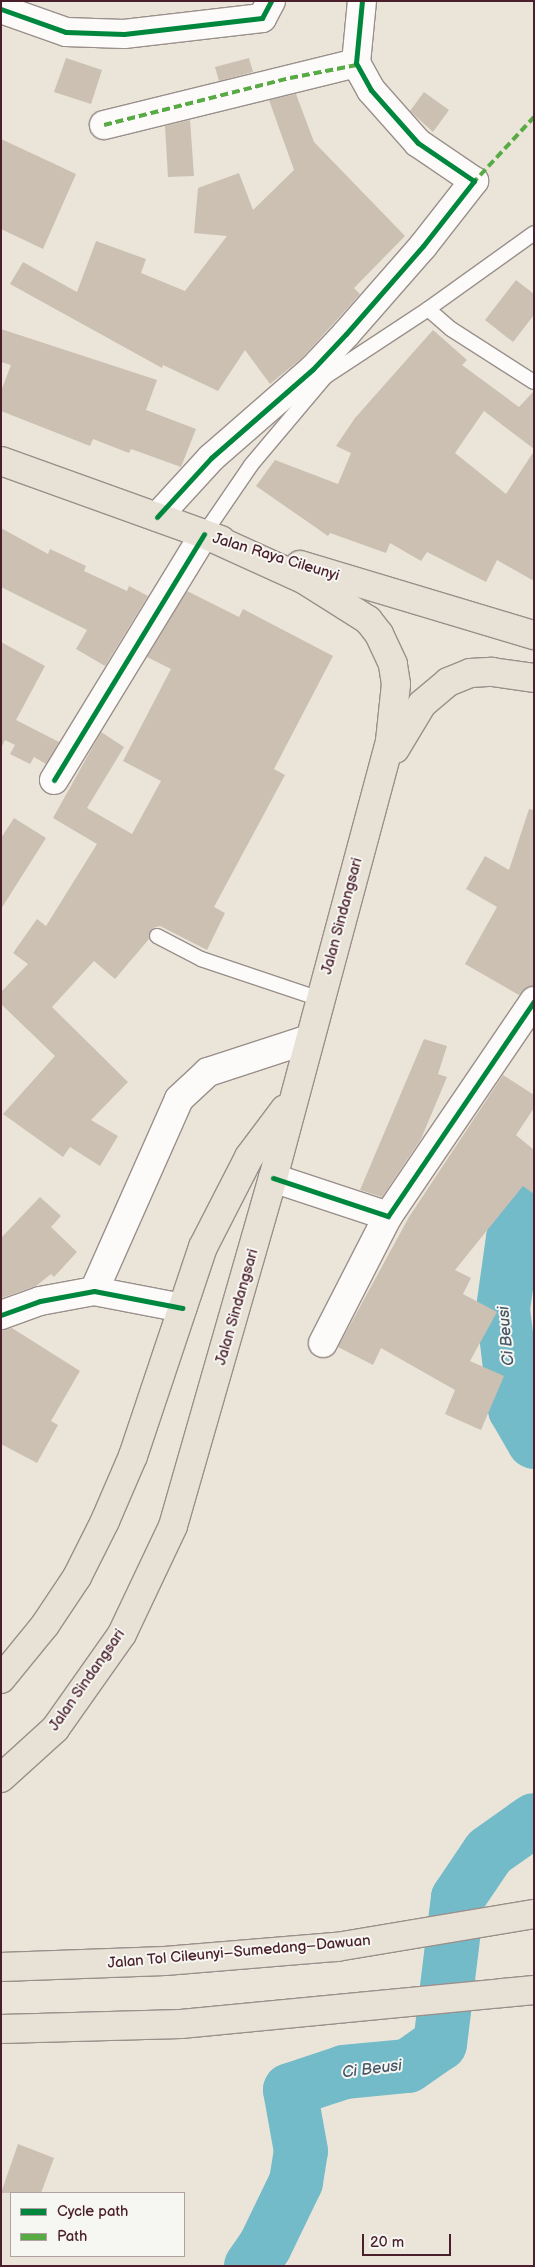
<!DOCTYPE html>
<html>
<head>
<meta charset="utf-8">
<style>
  body { margin:0 }
  #map { position:relative; width:535px; height:2267px; overflow:hidden; background:#ebe5d9; font-family:"Balsamiq Sans",sans-serif }
  div>[style] { position:absolute }
  [style*='--x'] { left:calc(var(--x)*1px); top:calc(var(--y)*1px); width:calc(var(--w)*1px); rotate:calc(var(--a)*1deg) }
  .river>* { height:54px; margin:-27px; padding:0 27px; transform-origin:27px; border-radius:27px; background:#73bbc8 }
  .building>* { inset:0; background:#cbc0b2 }
  .roads { filter:drop-shadow(1px 0 #9a8f8b) drop-shadow(-1px 0 #9a8f8b) drop-shadow(0 1px #9a8f8b) drop-shadow(0 -1px #9a8f8b) }
  .lane>* { height:14px; margin:-7px; padding:0 7px; transform-origin:7px; border-radius:7px; background:#fcfbf9 }
  .street>* { height:28px; margin:-14px; padding:0 14px; transform-origin:14px; border-radius:14px; background:#fcfbf9 }
  .highway>* { height:28px; margin:-14px; padding:0 14px; transform-origin:14px; border-radius:14px; background:#e8e2d6 }
  .quiet>* { height:4px; margin-top:-2px; transform-origin:0; background:repeating-linear-gradient(90deg,#57aa44 0 8px,transparent 0 12px) }
  .cycleway>* { height:5px; margin:-2.5px; padding:0 2.5px; transform-origin:2.5px; border-radius:2.5px; background:#00873e }
  span { translate:-50% -50%; white-space:nowrap; text-align:center; line-height:1.15; -webkit-text-stroke:4px #f6f6f2; paint-order:stroke }
  .street-label { font-size:15px; color:#4a1f2b }
  .water-label { font-size:16px; color:#465667; font-style:italic }
  .frame { position:absolute; inset:0; border:2px solid #4a1f2b; pointer-events:none }
  .legend { position:absolute; left:10px; top:2192px; width:175px; height:65px; box-sizing:border-box; background:#f6f6f2; border:1px solid #b1a0a2; margin:0; padding:6px 9px; list-style:none; font-size:15px; color:#4a1f2b }
  .legend li { display:flex; align-items:center; gap:10px; height:25px }
  .legend b { width:25px; border:1px solid #b1a0a2 }
  .scale { position:absolute; left:362px; top:2234px; width:89px; height:22px; box-sizing:border-box; border:2px solid #4a1f2b; border-top:0; padding-left:6px; font-size:15px; line-height:18px; white-space:nowrap; color:#4a1f2b; -webkit-text-stroke:4px #f6f6f2; paint-order:stroke }
</style>
</head>
<body>
<div id="map">
  <div class="river">
    <i style="--x:534;--y:1200;--w:43;--a:118.9"></i>
    <i style="--x:513;--y:1238;--w:72;--a:98"></i>
    <i style="--x:503;--y:1309;--w:101;--a:83.2"></i>
    <i style="--x:515;--y:1409;--w:38;--a:60"></i>
    <i style="--x:251;--y:2266;--w:24;--a:-55"></i>
    <i style="--x:265;--y:2246;--w:71;--a:-64.2"></i>
    <i style="--x:296;--y:2182;--w:31;--a:-81"></i>
    <i style="--x:301;--y:2151;--w:62;--a:-100.2"></i>
    <i style="--x:290;--y:2090;--w:57;--a:-18.4"></i>
    <i style="--x:344;--y:2072;--w:64;--a:-5.4"></i>
    <i style="--x:408;--y:2066;--w:39;--a:-35"></i>
    <i style="--x:440;--y:2044;--w:147;--a:-83"></i>
    <i style="--x:458;--y:1898;--w:55;--a:-56"></i>
    <i style="--x:489;--y:1852;--w:55;--a:-35.4"></i>
  </div>
  <div class="building">
    <i style="clip-path:polygon(66px 58px,102px 70px,91px 104px,54px 92px)"></i>
    <i style="clip-path:polygon(249px 58px,253px 72px,219px 81px,215px 67px)"></i>
    <i style="clip-path:polygon(424px 92px,449px 110px,433px 132px,410px 111px)"></i>
    <i style="clip-path:polygon(296px 94px,314px 142px,405px 236px,354px 288px,360px 294px,334px 323px,302px 358px,270px 384px,245px 350px,218px 391px,163px 365px,162px 368px,10px 284px,23px 262px,77px 292px,96px 241px,146px 259px,141px 273px,185px 291px,227px 236px,194px 233px,198px 188px,239px 173px,253px 210px,294px 170px,269px 100px)"></i>
    <i style="clip-path:polygon(190px 120px,194px 176px,168px 177px,165px 126px)"></i>
    <i style="clip-path:polygon(1px 139px,76px 174px,43px 249px,1px 229px)"></i>
    <i style="clip-path:polygon(516px 280px,534px 294px,534px 315px,513px 342px,485px 320px)"></i>
    <i style="clip-path:polygon(1px 329px,157px 380px,146px 410px,196px 429px,181px 467px,131px 449px,129px 453px,93px 439px,90px 446px,1px 411px,1px 391px,11px 365px,1px 362px)"></i>
    <i style="clip-path:polygon(433px 330px,467px 360px,462px 365px,519px 407px,534px 391px,534px 449px,484px 411px,455px 453px,506px 494px,534px 451px,534px 581px,497px 560px,486px 582px,427px 552px,421px 561px,390px 543px,386px 553px,330px 533px,328px 536px,256px 486px,275px 460px,338px 484px,351px 453px,336px 446px,355px 418px)"></i>
    <i style="clip-path:polygon(1px 528px,48px 554px,50px 549px,86px 566px,84px 571px,127px 591px,129px 586px,148px 596px,105px 666px,76px 649px,87px 630px,1px 587px)"></i>
    <i style="clip-path:polygon(187px 591px,239px 617px,243px 609px,333px 656px,274px 769px,285px 775px,214px 907px,225px 913px,207px 950px,160px 926px,153px 928px,149px 939px,115px 979px,94px 961px,52px 1007px,128px 1082px,91px 1120px,118px 1136px,100px 1166px,70px 1147px,63px 1157px,3px 1114px,55px 1056px,1px 1004px,1px 992px,28px 964px,13px 953px,37px 919px,46px 926px,97px 844px,53px 818px,101px 732px,124px 747px,87px 808px,132px 834px,161px 781px,123px 761px,171px 669px,147px 657px)"></i>
    <i style="clip-path:polygon(1px 642px,45px 666px,16px 720px,59px 742px,46px 764px,34px 757px,30px 764px,10px 754px,15px 745px,5px 740px,1px 748px)"></i>
    <i style="clip-path:polygon(529px 809px,534px 810px,534px 986px,519px 995px,465px 964px,497px 907px,466px 889px,485px 856px,509px 870px)"></i>
    <i style="clip-path:polygon(14px 818px,46px 838px,1px 909px,1px 838px)"></i>
    <i style="clip-path:polygon(424px 1039px,447px 1046px,438px 1074px,447px 1077px,421px 1139px,382px 1197px,360px 1190px)"></i>
    <i style="clip-path:polygon(503px 1075px,534px 1095px,534px 1108px,516px 1135px,534px 1150px,534px 1194px,523px 1186px,455px 1270px,471px 1278px,463px 1294px,497px 1312px,470px 1361px,504px 1376px,481px 1430px,445px 1414px,455px 1390px,381px 1348px,373px 1365px,338px 1347px,409px 1217px)"></i>
    <i style="clip-path:polygon(40px 1197px,61px 1216px,51px 1227px,77px 1252px,54px 1277px,51px 1274px,36px 1286px,1px 1298px,1px 1238px)"></i>
    <i style="clip-path:polygon(12px 1328px,80px 1371px,51px 1421px,58px 1425px,37px 1463px,1px 1444px,1px 1330px)"></i>
    <i style="clip-path:polygon(18px 2144px,54px 2158px,41px 2193px,1px 2193px)"></i>
  </div>
  <div class="roads">
    <div class="lane">
      <i style="--x:428;--y:309;--w:130;--a:-35.6"></i>
      <i style="--x:204;--y:534;--w:83;--a:-55.7"></i>
      <i style="--x:251;--y:465;--w:115;--a:-49.9"></i>
      <i style="--x:325;--y:377;--w:123;--a:-33.4"></i>
      <i style="--x:428;--y:309;--w:30;--a:41"></i>
      <i style="--x:451;--y:329;--w:98;--a:32.6"></i>
      <i style="--x:157;--y:936;--w:50;--a:27.6"></i>
      <i style="--x:201;--y:959;--w:126;--a:18.6"></i>
    </div>
    <div class="street">
      <i style="--x:1;--y:9;--w:69;--a:19.5"></i>
      <i style="--x:66;--y:32;--w:58;--a:2"></i>
      <i style="--x:124;--y:34;--w:139;--a:-6.6"></i>
      <i style="--x:262;--y:18;--w:19;--a:-62"></i>
      <i style="--x:104;--y:125;--w:260;--a:-13.8"></i>
      <i style="--x:157;--y:517;--w:80;--a:-47.5"></i>
      <i style="--x:211;--y:458;--w:135;--a:-41.1"></i>
      <i style="--x:313;--y:369;--w:48;--a:-46.7"></i>
      <i style="--x:346;--y:334;--w:117;--a:-48.8"></i>
      <i style="--x:423;--y:246;--w:83;--a:-51.9"></i>
      <i style="--x:474;--y:181;--w:68;--a:-145.8"></i>
      <i style="--x:418;--y:143;--w:71;--a:-131.6"></i>
      <i style="--x:371;--y:90;--w:31;--a:-119"></i>
      <i style="--x:356;--y:63;--w:62;--a:-84.5"></i>
      <i style="--x:54;--y:780;--w:288;--a:-58.6"></i>
      <i style="--x:273;--y:1178;--w:121;--a:18.3"></i>
      <i style="--x:388;--y:1216;--w:260;--a:-55.8"></i>
      <i style="--x:94;--y:1291;--w:210;--a:-66.1"></i>
      <i style="--x:179;--y:1099;--w:40;--a:-43"></i>
      <i style="--x:208;--y:1072;--w:106;--a:-18.1"></i>
      <i style="--x:1;--y:1315;--w:41;--a:-19.7"></i>
      <i style="--x:40;--y:1301;--w:55;--a:-10.5"></i>
      <i style="--x:94;--y:1291;--w:90;--a:10.9"></i>
      <i style="--x:323;--y:1343;--w:143;--a:-62.9"></i>
    </div>
    <div class="highway">
      <i style="--x:1;--y:461;--w:234;--a:19.8"></i>
      <i style="--x:300;--y:565;--w:244;--a:16.7"></i>
      <i style="--x:395;--y:749;--w:52;--a:-59"></i>
      <i style="--x:422;--y:704;--w:34;--a:-40"></i>
      <i style="--x:448;--y:682;--w:24;--a:-22"></i>
      <i style="--x:470;--y:673;--w:22;--a:-3"></i>
      <i style="--x:492;--y:672;--w:42;--a:8.1"></i>
      <i style="--x:1;--y:1679;--w:70;--a:-50.8"></i>
      <i style="--x:45;--y:1625;--w:58;--a:-56.3"></i>
      <i style="--x:77;--y:1577;--w:63;--a:-63.4"></i>
      <i style="--x:105;--y:1521;--w:71;--a:-66.7"></i>
      <i style="--x:133;--y:1456;--w:220;--a:-71.5"></i>
      <i style="--x:203;--y:1247;--w:101;--a:-62.9"></i>
      <i style="--x:249;--y:1157;--w:60;--a:-53.1"></i>
      <i style="--x:1;--y:1778;--w:73;--a:-42.2"></i>
      <i style="--x:55;--y:1729;--w:116;--a:-54.8"></i>
      <i style="--x:122;--y:1634;--w:119;--a:-64.7"></i>
      <i style="--x:173;--y:1526;--w:362;--a:-74"></i>
      <i style="--x:273;--y:1178;--w:452;--a:-75"></i>
      <i style="--x:390;--y:741;--w:57;--a:-84"></i>
      <i style="--x:396;--y:684;--w:20;--a:-99"></i>
      <i style="--x:393;--y:664;--w:33;--a:-115"></i>
      <i style="--x:379;--y:634;--w:18;--a:-128"></i>
      <i style="--x:368;--y:620;--w:75;--a:-147.6"></i>
      <i style="--x:305;--y:580;--w:111;--a:-155.5"></i>
      <i style="--x:1;--y:1967;--w:164;--a:-2.1"></i>
      <i style="--x:165;--y:1961;--w:173;--a:-4.7"></i>
      <i style="--x:337;--y:1947;--w:200;--a:-9.5"></i>
      <i style="--x:1;--y:2029;--w:180;--a:-1.6"></i>
      <i style="--x:181;--y:2024;--w:355;--a:-5.5"></i>
    </div>
  </div>
  <div class="quiet">
    <i style="--x:104;--y:125;--w:192;--a:-14.2"></i>
    <i style="--x:290;--y:78;--w:68;--a:-11"></i>
    <i style="--x:472;--y:184;--w:91;--a:-47.2"></i>
  </div>
  <div class="cycleway">
    <i style="--x:1;--y:9;--w:69;--a:19.5"></i>
    <i style="--x:66;--y:32;--w:58;--a:2"></i>
    <i style="--x:124;--y:34;--w:139;--a:-6.6"></i>
    <i style="--x:262;--y:18;--w:19;--a:-62"></i>
    <i style="--x:157;--y:517;--w:80;--a:-47.5"></i>
    <i style="--x:211;--y:458;--w:135;--a:-41.1"></i>
    <i style="--x:313;--y:369;--w:48;--a:-46.7"></i>
    <i style="--x:346;--y:334;--w:117;--a:-48.8"></i>
    <i style="--x:423;--y:246;--w:83;--a:-51.9"></i>
    <i style="--x:474;--y:181;--w:68;--a:-145.8"></i>
    <i style="--x:418;--y:143;--w:71;--a:-131.6"></i>
    <i style="--x:371;--y:90;--w:31;--a:-119"></i>
    <i style="--x:356;--y:63;--w:62;--a:-84.5"></i>
    <i style="--x:54;--y:780;--w:288;--a:-58.6"></i>
    <i style="--x:273;--y:1178;--w:121;--a:18.3"></i>
    <i style="--x:388;--y:1216;--w:260;--a:-55.8"></i>
    <i style="--x:1;--y:1315;--w:41;--a:-19.7"></i>
    <i style="--x:40;--y:1301;--w:55;--a:-10.5"></i>
    <i style="--x:94;--y:1291;--w:90;--a:10.9"></i>
  </div>
  <div class="street-label">
    <span style="left:276px;top:557px;rotate:17deg">Jalan Raya Cileunyi</span>
    <span style="left:342px;top:916px;rotate:-75deg">Jalan Sindangsari</span>
    <span style="left:237px;top:1307px;rotate:-74deg">Jalan Sindangsari</span>
    <span style="left:87px;top:1680px;rotate:-55deg">Jalan Sindangsari</span>
    <span style="left:239px;top:1952px;rotate:-5deg">Jalan Tol Cileunyi–Sumedang–Dawuan</span>
  </div>
  <div class="water-label">
    <span style="left:507px;top:1336px;rotate:-95deg">Ci Beusi</span>
    <span style="left:372px;top:2070px;rotate:-7deg">Ci Beusi</span>
  </div>
  <div class="frame"></div>
  <ul class="legend">
  <li><b style="height:6px;background:#00873e"></b>Cycle path</li>
  <li><b style="height:6px;background:#57aa44"></b>Path</li>
  </ul>
  <div class="scale">20 m</div>
</div>
</body>
</html>
